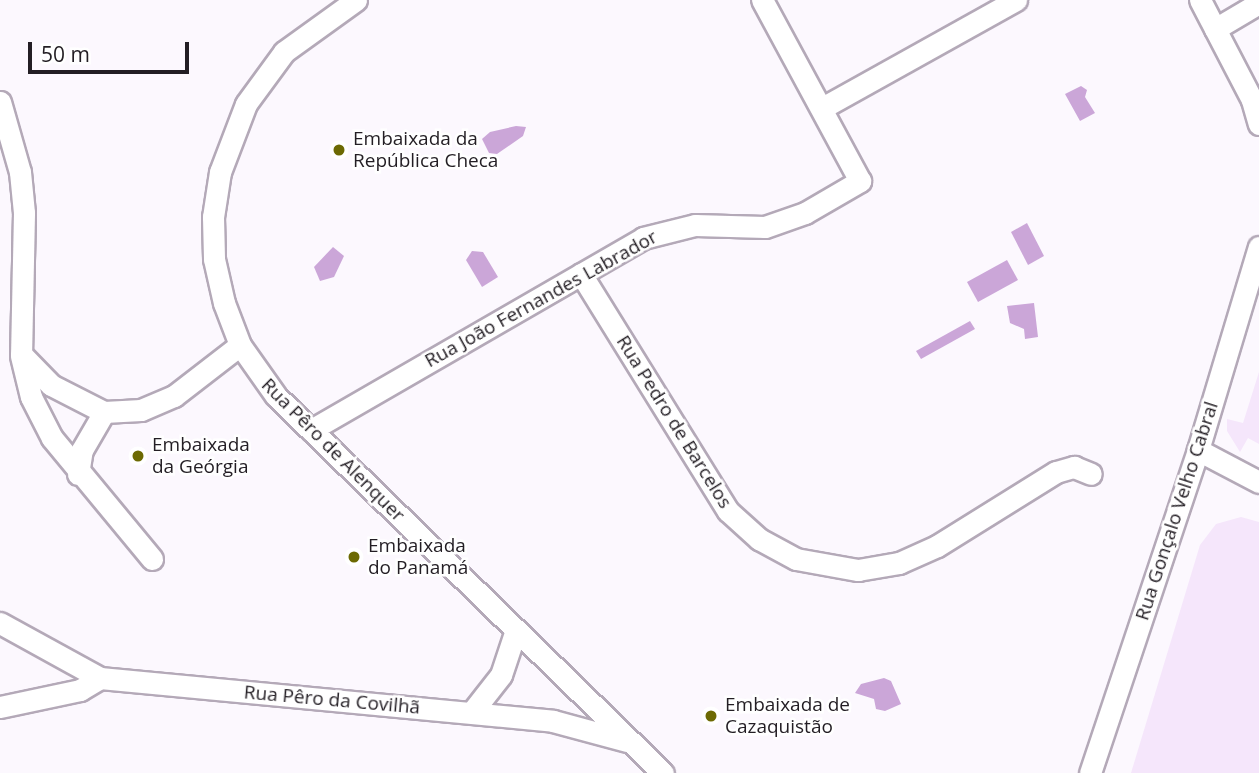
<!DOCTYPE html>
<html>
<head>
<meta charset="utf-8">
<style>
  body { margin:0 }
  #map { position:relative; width:1259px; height:773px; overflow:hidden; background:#fcf8fe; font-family:"Open Sans",sans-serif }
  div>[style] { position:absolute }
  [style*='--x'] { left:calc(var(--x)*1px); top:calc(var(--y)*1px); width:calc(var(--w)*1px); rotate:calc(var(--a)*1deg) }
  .green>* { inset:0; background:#f5e6fb }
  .water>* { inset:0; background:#cba6d8 }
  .roads { filter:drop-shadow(2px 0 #b4a9b8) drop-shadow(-2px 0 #b4a9b8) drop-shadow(0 2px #b4a9b8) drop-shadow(0 -2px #b4a9b8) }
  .street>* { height:21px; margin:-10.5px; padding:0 10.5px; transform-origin:10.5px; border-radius:10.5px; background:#fff }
  .dots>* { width:19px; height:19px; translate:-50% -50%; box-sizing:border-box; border:4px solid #fff; border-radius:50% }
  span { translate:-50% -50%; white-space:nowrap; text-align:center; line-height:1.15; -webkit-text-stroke:5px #fff; paint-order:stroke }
  .poi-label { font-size:19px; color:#231e24 }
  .left { translate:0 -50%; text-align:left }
  .street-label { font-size:19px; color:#231e24 }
  .scale { position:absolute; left:28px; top:42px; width:161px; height:32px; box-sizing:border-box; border:4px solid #231e24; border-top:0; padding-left:9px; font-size:21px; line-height:24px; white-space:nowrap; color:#231e24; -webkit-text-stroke:5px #fff; paint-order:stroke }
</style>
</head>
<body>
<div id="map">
  <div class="green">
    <i style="clip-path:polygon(1259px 372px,1259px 444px,1248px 438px,1240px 452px,1227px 431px,1227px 419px,1243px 423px)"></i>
    <i style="clip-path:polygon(1241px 517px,1259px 522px,1259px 773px,1131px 773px,1200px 545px,1216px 524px)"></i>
  </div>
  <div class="water">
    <i style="clip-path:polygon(1081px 86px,1087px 90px,1085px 97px,1095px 113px,1080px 121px,1065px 94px)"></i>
    <i style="clip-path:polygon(516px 126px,526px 127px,523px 136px,497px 154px,489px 153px,482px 139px,490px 132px)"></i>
    <i style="clip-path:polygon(1027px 223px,1044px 256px,1028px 265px,1011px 232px)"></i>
    <i style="clip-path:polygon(333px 247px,344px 256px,334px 277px,320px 281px,314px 267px)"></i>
    <i style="clip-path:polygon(472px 251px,483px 252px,498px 277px,482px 287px,466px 260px)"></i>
    <i style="clip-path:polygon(1007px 260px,1018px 280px,978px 302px,967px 282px)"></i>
    <i style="clip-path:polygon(1034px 303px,1038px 337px,1025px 339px,1024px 329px,1010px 323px,1007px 306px)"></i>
    <i style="clip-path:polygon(970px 321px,975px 329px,921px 359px,916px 351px)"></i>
    <i style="clip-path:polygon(884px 678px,891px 681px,901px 704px,885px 711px,876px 709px,874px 699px,855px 693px,861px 684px)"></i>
  </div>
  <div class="roads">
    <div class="street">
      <i style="--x:356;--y:0;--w:89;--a:144.2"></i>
      <i style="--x:284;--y:52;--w:64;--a:126.2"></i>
      <i style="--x:246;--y:104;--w:73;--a:110.9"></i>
      <i style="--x:220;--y:172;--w:46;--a:98.8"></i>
      <i style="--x:213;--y:217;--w:42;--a:88.6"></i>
      <i style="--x:214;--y:259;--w:45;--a:77.2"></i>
      <i style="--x:224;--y:303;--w:45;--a:69.1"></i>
      <i style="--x:240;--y:345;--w:62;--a:54.8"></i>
      <i style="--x:276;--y:396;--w:540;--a:44.25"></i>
      <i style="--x:1200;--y:0;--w:113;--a:62.5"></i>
      <i style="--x:1252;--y:100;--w:25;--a:74"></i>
      <i style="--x:1215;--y:29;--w:51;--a:-30.6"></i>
      <i style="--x:0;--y:102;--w:73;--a:74.1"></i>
      <i style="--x:20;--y:172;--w:41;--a:84.4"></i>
      <i style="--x:24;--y:213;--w:141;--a:91.2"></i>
      <i style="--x:21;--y:354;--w:43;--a:45.9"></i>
      <i style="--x:51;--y:385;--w:59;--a:27"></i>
      <i style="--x:104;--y:412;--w:37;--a:-3"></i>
      <i style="--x:141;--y:410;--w:36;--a:-23"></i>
      <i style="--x:174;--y:396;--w:83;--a:-37.7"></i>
      <i style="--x:822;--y:108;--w:222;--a:-29.1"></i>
      <i style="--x:581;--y:274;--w:279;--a:58.2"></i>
      <i style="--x:728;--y:511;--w:42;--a:42.1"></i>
      <i style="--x:759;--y:539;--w:42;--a:28.4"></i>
      <i style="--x:796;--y:559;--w:63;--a:10.1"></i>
      <i style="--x:858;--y:570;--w:42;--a:-9.7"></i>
      <i style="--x:899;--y:563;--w:42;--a:-24.1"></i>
      <i style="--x:937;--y:546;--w:140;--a:-31.9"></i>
      <i style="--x:1056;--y:472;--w:19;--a:-16"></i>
      <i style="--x:1074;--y:467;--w:18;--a:22"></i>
      <i style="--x:21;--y:356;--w:42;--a:76.3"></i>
      <i style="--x:31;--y:397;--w:46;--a:62.9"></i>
      <i style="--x:52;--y:438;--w:157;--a:50.4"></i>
      <i style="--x:311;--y:430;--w:384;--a:-30"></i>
      <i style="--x:643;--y:238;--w:54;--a:-14"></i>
      <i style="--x:695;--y:225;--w:70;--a:1.6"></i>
      <i style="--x:765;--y:227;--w:42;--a:-19.3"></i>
      <i style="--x:805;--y:213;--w:64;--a:-30.2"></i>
      <i style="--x:860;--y:181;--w:206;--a:-118.4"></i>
      <i style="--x:1198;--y:450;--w:69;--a:27.7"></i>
      <i style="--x:78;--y:474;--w:24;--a:-81"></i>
      <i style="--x:82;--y:450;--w:44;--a:-59.9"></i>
      <i style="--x:0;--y:623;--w:114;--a:28.8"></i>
      <i style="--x:100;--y:678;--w:455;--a:5.4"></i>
      <i style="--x:553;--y:721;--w:77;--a:15.1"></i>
      <i style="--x:0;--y:707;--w:82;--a:-12"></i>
      <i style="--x:80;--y:690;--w:23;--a:-31"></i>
      <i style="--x:472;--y:712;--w:47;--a:-51.9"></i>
      <i style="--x:501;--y:675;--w:47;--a:-71.6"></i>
      <i style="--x:1090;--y:773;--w:341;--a:-71.5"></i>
      <i style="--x:1198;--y:450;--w:212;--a:-73.3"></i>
    </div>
  </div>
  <div class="dots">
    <i style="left:339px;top:150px;background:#6c6902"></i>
    <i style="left:138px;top:456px;background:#6c6902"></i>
    <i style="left:354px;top:557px;background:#6c6902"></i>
    <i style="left:711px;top:716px;background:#6c6902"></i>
  </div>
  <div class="poi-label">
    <span class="left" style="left:353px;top:150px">Embaixada da<br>República Checa</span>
    <span class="left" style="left:152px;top:456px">Embaixada<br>da Geórgia</span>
    <span class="left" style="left:368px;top:557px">Embaixada<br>do Panamá</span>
    <span class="left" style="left:725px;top:716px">Embaixada de<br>Cazaquistão</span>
  </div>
  <div class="street-label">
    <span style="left:541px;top:299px;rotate:-29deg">Rua João Fernandes Labrador</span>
    <span style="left:674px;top:422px;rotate:58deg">Rua Pedro de Barcelos</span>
    <span style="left:333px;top:450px;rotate:45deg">Rua Pêro de Alenquer</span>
    <span style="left:1177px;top:511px;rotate:-72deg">Rua Gonçalo Velho Cabral</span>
    <span style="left:332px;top:700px;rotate:5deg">Rua Pêro da Covilhã</span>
  </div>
  <div class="scale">50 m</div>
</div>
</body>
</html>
